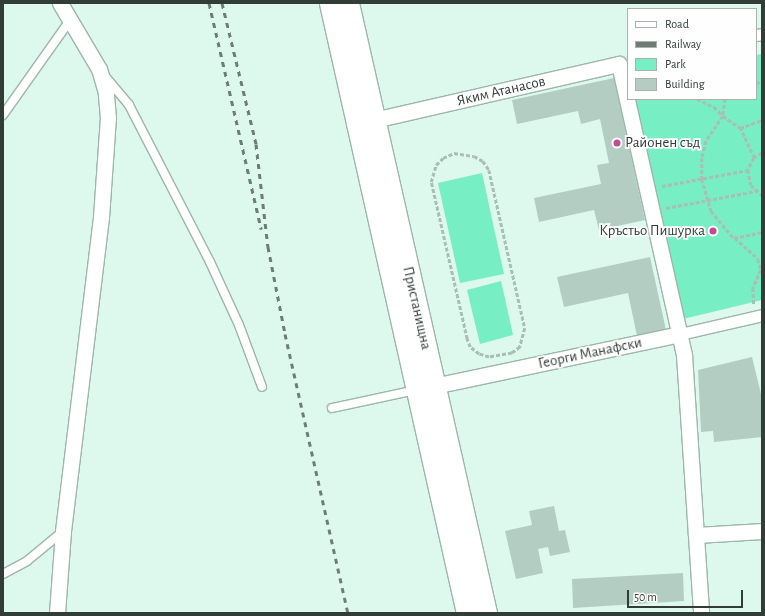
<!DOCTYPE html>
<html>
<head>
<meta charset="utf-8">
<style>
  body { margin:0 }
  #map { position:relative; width:765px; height:616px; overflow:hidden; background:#ddf8ed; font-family:"Alegreya Sans",sans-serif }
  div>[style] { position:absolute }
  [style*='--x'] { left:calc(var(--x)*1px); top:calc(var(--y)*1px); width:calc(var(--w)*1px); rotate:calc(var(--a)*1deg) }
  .green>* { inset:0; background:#78eec4 }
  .building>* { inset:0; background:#b3cdc2 }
  .path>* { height:2.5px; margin-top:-1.25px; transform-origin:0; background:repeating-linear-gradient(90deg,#a8bfb5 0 4px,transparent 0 6px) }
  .roads { filter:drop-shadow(1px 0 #9db6ab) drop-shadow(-1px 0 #9db6ab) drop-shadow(0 1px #9db6ab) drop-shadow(0 -1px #9db6ab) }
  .service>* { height:8px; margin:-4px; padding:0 4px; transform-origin:4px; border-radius:4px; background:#fff }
  .pedestrian>* { height:11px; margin:-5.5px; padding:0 5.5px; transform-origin:5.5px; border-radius:5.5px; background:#fff }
  .minor>* { height:15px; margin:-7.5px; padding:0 7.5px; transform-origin:7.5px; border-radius:7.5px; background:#fff }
  .secondary>* { height:21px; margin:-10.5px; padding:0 10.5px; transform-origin:10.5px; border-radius:10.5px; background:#fff }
  .rail>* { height:3px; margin-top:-1.5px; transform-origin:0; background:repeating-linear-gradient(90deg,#6d7d76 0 5px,transparent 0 10px) }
  .dots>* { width:11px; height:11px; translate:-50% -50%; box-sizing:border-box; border:2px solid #fefefe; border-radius:50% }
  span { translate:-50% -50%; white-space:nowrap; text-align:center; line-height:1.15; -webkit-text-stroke:3.5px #fefefe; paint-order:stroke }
  .street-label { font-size:15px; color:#323d38 }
  .poi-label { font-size:15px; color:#323d38 }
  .left { translate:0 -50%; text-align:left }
  .right { translate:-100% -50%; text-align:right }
  .frame { position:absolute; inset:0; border:4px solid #323d38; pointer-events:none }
  .legend { position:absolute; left:627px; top:8px; width:130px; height:92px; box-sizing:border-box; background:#fefefe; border:1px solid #acb1af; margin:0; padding:5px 7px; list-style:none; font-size:12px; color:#323d38 }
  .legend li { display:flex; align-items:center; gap:8px; height:20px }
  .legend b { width:20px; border:1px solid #acb1af }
  .scale { position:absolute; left:627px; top:590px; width:116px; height:18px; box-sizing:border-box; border:2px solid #323d38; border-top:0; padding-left:5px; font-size:12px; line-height:14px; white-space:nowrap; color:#323d38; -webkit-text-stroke:3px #fefefe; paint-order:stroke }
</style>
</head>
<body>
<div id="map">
  <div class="green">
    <i style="clip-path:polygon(762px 54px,762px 300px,683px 319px,634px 99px,756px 99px,756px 55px)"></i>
    <i style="clip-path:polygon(482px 173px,504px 274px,460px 283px,438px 183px)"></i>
    <i style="clip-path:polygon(501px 281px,513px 335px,480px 344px,467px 290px)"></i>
  </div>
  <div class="building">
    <i style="clip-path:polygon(614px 78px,645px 220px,599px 230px,594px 210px,539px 222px,534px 198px,601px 184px,597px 165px,609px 163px,600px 119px,581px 124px,578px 111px,517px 124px,512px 100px)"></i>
    <i style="clip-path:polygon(650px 257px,666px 330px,637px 336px,628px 293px,564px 307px,557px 277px)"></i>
    <i style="clip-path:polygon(752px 357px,762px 398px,762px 437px,714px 442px,713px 431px,701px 432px,698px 370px)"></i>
    <i style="clip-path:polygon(554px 506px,559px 531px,565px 530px,570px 552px,550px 556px,548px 547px,538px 549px,543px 573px,516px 579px,505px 531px,532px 525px,529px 511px)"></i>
    <i style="clip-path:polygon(683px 573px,684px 601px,573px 608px,572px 579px)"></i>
  </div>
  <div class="path">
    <i style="--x:756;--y:82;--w:6;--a:18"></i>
    <i style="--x:697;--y:99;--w:19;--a:25"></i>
    <i style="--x:714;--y:107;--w:13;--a:45"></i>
    <i style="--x:723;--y:116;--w:30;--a:124"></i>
    <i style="--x:706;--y:141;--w:17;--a:103"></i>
    <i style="--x:702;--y:158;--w:21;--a:90"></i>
    <i style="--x:702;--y:179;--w:33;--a:74"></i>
    <i style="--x:711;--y:211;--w:35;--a:50"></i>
    <i style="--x:734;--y:238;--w:29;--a:-12"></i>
    <i style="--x:725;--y:99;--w:17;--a:97"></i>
    <i style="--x:723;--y:116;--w:21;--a:35"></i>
    <i style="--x:454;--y:153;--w:20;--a:9"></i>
    <i style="--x:474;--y:156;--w:10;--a:29"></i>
    <i style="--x:483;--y:161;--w:11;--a:56"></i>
    <i style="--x:489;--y:170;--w:162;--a:77.2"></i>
    <i style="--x:525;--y:328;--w:20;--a:105"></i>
    <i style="--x:520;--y:347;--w:10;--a:143"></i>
    <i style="--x:512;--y:353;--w:23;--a:170"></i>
    <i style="--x:489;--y:357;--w:10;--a:-163"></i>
    <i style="--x:479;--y:354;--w:11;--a:-142"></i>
    <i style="--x:470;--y:347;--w:9;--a:-111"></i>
    <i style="--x:467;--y:339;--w:161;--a:-102.9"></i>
    <i style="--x:431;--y:182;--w:18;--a:-74"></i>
    <i style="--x:436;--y:165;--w:10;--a:-45"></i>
    <i style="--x:443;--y:158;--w:12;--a:-24"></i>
    <i style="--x:762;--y:153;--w:9;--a:148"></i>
    <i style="--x:754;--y:158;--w:13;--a:117"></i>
    <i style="--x:748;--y:170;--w:15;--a:79"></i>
    <i style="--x:751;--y:185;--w:15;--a:42"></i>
    <i style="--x:754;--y:158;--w:33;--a:-115"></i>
    <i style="--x:740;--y:128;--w:23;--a:-20"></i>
    <i style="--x:662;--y:186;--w:87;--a:-10.5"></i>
    <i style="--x:666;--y:208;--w:92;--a:-10.7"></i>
    <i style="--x:735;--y:238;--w:31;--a:42"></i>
    <i style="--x:758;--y:259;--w:11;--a:75"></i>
    <i style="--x:761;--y:270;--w:20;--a:114"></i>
    <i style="--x:753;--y:288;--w:17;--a:87"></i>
  </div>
  <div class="roads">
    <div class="service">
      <i style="--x:104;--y:75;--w:39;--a:50"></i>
      <i style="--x:129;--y:105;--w:177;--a:62.7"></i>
      <i style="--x:210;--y:262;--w:69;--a:65.3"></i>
      <i style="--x:239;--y:325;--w:66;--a:69.6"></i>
      <i style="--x:3;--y:115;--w:118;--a:-54.7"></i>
      <i style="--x:332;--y:408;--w:86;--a:-12.1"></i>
      <i style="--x:3;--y:574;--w:27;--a:-28"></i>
      <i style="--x:27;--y:561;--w:45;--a:-39.6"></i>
    </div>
    <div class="pedestrian">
      <i style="--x:756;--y:35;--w:6;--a:-9"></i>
      <i style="--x:680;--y:334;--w:84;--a:-13"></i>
    </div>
    <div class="minor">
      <i style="--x:374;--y:120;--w:251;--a:-12.9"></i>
      <i style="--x:619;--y:64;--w:298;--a:77.4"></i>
      <i style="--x:684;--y:355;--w:259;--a:86.2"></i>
      <i style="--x:424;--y:388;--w:262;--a:-11.9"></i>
      <i style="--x:696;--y:535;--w:66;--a:-3.5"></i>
      <i style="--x:57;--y:613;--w:82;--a:-85.8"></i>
      <i style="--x:63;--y:531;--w:316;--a:-83.1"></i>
      <i style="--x:101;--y:217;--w:99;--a:-86"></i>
      <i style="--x:108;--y:118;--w:25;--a:-95"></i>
      <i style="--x:106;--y:93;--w:25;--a:-106"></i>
      <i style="--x:99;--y:69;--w:77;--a:-120.6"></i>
    </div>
    <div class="secondary">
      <i style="--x:330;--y:3;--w:625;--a:77.34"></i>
      <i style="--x:348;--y:3;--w:625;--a:77.25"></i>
    </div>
  </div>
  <div class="rail">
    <i style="--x:209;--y:3;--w:232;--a:77"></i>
    <i style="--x:222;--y:3;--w:145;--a:76.4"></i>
    <i style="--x:256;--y:144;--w:104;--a:83.4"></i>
    <i style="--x:268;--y:247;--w:89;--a:78.9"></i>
    <i style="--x:285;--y:334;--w:286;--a:77.3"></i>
  </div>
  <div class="dots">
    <i style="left:617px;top:143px;background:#c74893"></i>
    <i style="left:713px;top:231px;background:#c74893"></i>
  </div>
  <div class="street-label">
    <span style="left:501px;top:91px;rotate:-13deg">Яким Атанасов</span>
    <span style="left:417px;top:308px;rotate:77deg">Пристанищна</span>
    <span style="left:590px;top:353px;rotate:-12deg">Георги Манафски</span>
  </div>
  <div class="poi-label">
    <span class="left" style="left:625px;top:143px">Районен съд</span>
    <span class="right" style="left:705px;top:231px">Кръстьо Пишурка</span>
  </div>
  <div class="frame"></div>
  <ul class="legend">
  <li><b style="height:5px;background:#fff"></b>Road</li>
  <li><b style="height:5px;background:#6d7d76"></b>Railway</li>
  <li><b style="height:11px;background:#78eec4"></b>Park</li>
  <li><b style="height:11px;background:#b3cdc2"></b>Building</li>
  </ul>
  <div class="scale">50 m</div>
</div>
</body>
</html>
